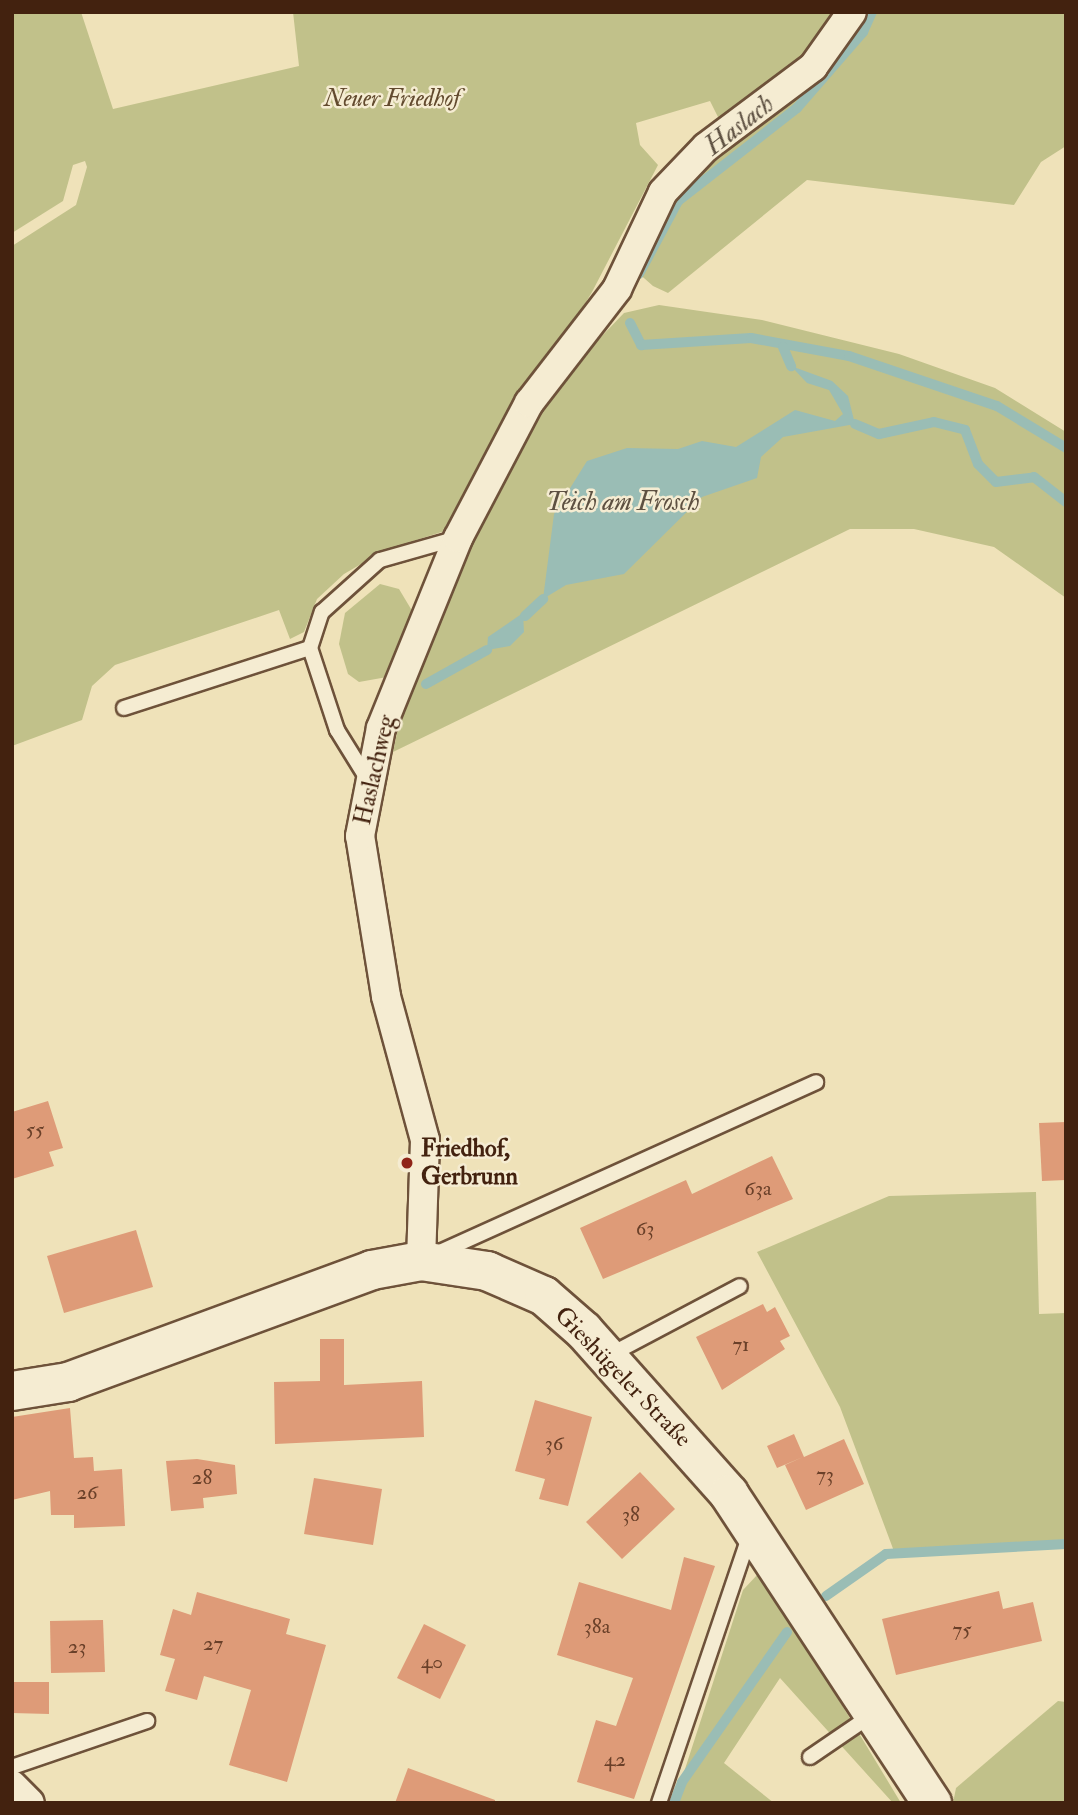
<!DOCTYPE html>
<html>
<head>
<meta charset="utf-8">
<style>
  body { margin:0 }
  #map { position:relative; width:1078px; height:1815px; overflow:hidden; background:#efe2b9; font-family:"IM FELL Double Pica",serif }
  div>[style] { position:absolute }
  [style*='--x'] { left:calc(var(--x)*1px); top:calc(var(--y)*1px); width:calc(var(--w)*1px); rotate:calc(var(--a)*1deg) }
  .green>* { inset:0; background:#c1c18a }
  .water>* { inset:0; background:#9abdb5 }
  .stream>* { height:10px; margin:-5px; padding:0 5px; transform-origin:5px; border-radius:5px; background:#9abdb5 }
  .building>* { inset:0; background:#de9b78 }
  .roads { filter:drop-shadow(2px 0 #6e523a) drop-shadow(-2px 0 #6e523a) drop-shadow(0 2px #6e523a) drop-shadow(0 -2px #6e523a) }
  .lane>* { height:14px; margin:-7px; padding:0 7px; transform-origin:7px; border-radius:7px; background:#f5ecd2 }
  .street>* { height:28px; margin:-14px; padding:0 14px; transform-origin:14px; border-radius:14px; background:#f5ecd2 }
  .secondary>* { height:38px; margin:-19px; padding:0 19px; transform-origin:19px; border-radius:19px; background:#f5ecd2 }
  .dots>* { width:19px; height:19px; translate:-50% -50%; box-sizing:border-box; border:4px solid #f5ecd2; border-radius:50% }
  span { translate:-50% -50%; white-space:nowrap; text-align:center; line-height:1.15; -webkit-text-stroke:5px #f5ecd2; paint-order:stroke }
  .number-label { font-size:21px; color:#6a4029 }
  .number-label span { -webkit-text-stroke-width:0 }
  .park-label { font-size:24px; color:#624a2e; font-style:italic }
  .street-label { font-size:24px; color:#43220f }
  .poi-label { font-size:24px; color:#43220f; font-weight:700 }
  .left { translate:0 -50%; text-align:left }
  .water-label { font-size:26px; color:#5d5041; font-style:italic }
  .frame { position:absolute; inset:0; border:14px solid #43220f; pointer-events:none }
</style>
</head>
<body>
<div id="map">
  <div class="green">
    <i style="clip-path:polygon(12px 12px,81px 12px,113px 109px,299px 66px,293px 12px,835px 12px,792px 70px,720px 121px,710px 101px,636px 123px,640px 145px,658px 165px,592px 292px,451px 529px,385px 550px,344px 574px,317px 599px,304px 632px,290px 639px,279px 610px,115px 665px,92px 686px,82px 720px,12px 746px,12px 246px,76px 205px,87px 167px,85px 161px,73px 165px,63px 201px,12px 233px)"></i>
    <i style="clip-path:polygon(862px 12px,1066px 12px,1066px 146px,1041px 162px,1014px 205px,807px 180px,668px 293px,653px 286px,636px 271px,660px 210px)"></i>
    <i style="clip-path:polygon(659px 305px,762px 320px,899px 354px,995px 388px,1066px 432px,1066px 598px,994px 547px,914px 529px,850px 529px,393px 752px,402px 709px,477px 533px,549px 391px,624px 313px)"></i>
    <i style="clip-path:polygon(380px 584px,399px 589px,414px 614px,387px 677px,359px 682px,348px 674px,339px 644px,345px 613px)"></i>
    <i style="clip-path:polygon(1036px 1192px,1039px 1314px,1066px 1313px,1066px 1544px,895px 1554px,840px 1407px,757px 1252px,889px 1196px)"></i>
    <i style="clip-path:polygon(758px 1574px,764px 1576px,901px 1803px,893px 1803px,780px 1678px,724px 1763px,774px 1803px,674px 1803px,743px 1590px)"></i>
    <i style="clip-path:polygon(1058px 1701px,1066px 1702px,1066px 1803px,953px 1803px,956px 1788px)"></i>
  </div>
  <div class="water">
    <i style="clip-path:polygon(791px 366px,832px 381px,848px 396px,855px 424px,783px 437px,761px 457px,757px 478px,702px 497px,624px 574px,566px 585px,543px 599px,554px 514px,587px 461px,627px 448px,678px 449px,702px 441px,736px 447px,795px 410px,835px 421px,843px 414px,829px 390px,807px 383px)"></i>
    <i style="clip-path:polygon(523px 613px,524px 632px,510px 646px,487px 650px,488px 637px)"></i>
  </div>
  <div class="stream">
    <i style="--x:639;--y:274;--w:83;--a:-61.9"></i>
    <i style="--x:678;--y:201;--w:151;--a:-38"></i>
    <i style="--x:797;--y:108;--w:101;--a:-49"></i>
    <i style="--x:863;--y:32;--w:22;--a:-66"></i>
    <i style="--x:630;--y:323;--w:25;--a:63"></i>
    <i style="--x:641;--y:345;--w:110;--a:-3.6"></i>
    <i style="--x:751;--y:338;--w:100;--a:10.4"></i>
    <i style="--x:849;--y:356;--w:156;--a:18.7"></i>
    <i style="--x:997;--y:406;--w:81;--a:31.3"></i>
    <i style="--x:783;--y:347;--w:21;--a:67"></i>
    <i style="--x:855;--y:424;--w:26;--a:23"></i>
    <i style="--x:879;--y:434;--w:56;--a:-12.3"></i>
    <i style="--x:934;--y:422;--w:32;--a:14"></i>
    <i style="--x:965;--y:430;--w:36;--a:69"></i>
    <i style="--x:978;--y:464;--w:25;--a:45"></i>
    <i style="--x:996;--y:482;--w:38;--a:-7"></i>
    <i style="--x:1034;--y:477;--w:41;--a:38"></i>
    <i style="--x:525;--y:616;--w:25;--a:-43"></i>
    <i style="--x:426;--y:684;--w:70;--a:-29.1"></i>
    <i style="--x:826;--y:1596;--w:73;--a:-35"></i>
    <i style="--x:886;--y:1554;--w:180;--a:-3.2"></i>
    <i style="--x:674;--y:1803;--w:22;--a:-69"></i>
    <i style="--x:682;--y:1782;--w:183;--a:-55"></i>
  </div>
  <div class="building">
    <i style="clip-path:polygon(48px 1101px,63px 1148px,49px 1152px,54px 1166px,12px 1179px,12px 1112px)"></i>
    <i style="clip-path:polygon(1066px 1122px,1066px 1180px,1042px 1181px,1039px 1123px)"></i>
    <i style="clip-path:polygon(772px 1156px,793px 1199px,603px 1279px,580px 1228px,686px 1180px,692px 1194px)"></i>
    <i style="clip-path:polygon(136px 1230px,153px 1287px,64px 1313px,47px 1256px)"></i>
    <i style="clip-path:polygon(763px 1304px,767px 1312px,775px 1307px,790px 1336px,780px 1341px,785px 1349px,722px 1390px,696px 1337px)"></i>
    <i style="clip-path:polygon(320px 1339px,344px 1339px,344px 1385px,422px 1381px,424px 1437px,275px 1444px,274px 1382px,320px 1381px)"></i>
    <i style="clip-path:polygon(535px 1400px,592px 1417px,568px 1506px,539px 1499px,545px 1479px,515px 1471px)"></i>
    <i style="clip-path:polygon(70px 1408px,74px 1458px,93px 1457px,94px 1471px,122px 1469px,125px 1526px,74px 1528px,74px 1515px,51px 1515px,50px 1491px,12px 1500px,12px 1417px)"></i>
    <i style="clip-path:polygon(794px 1434px,804px 1457px,844px 1439px,864px 1484px,806px 1510px,785px 1465px,803px 1457px,777px 1468px,767px 1446px)"></i>
    <i style="clip-path:polygon(197px 1459px,235px 1465px,237px 1494px,203px 1498px,204px 1508px,171px 1511px,166px 1461px)"></i>
    <i style="clip-path:polygon(640px 1472px,675px 1509px,622px 1559px,586px 1522px)"></i>
    <i style="clip-path:polygon(314px 1478px,382px 1489px,373px 1545px,304px 1534px)"></i>
    <i style="clip-path:polygon(684px 1557px,715px 1566px,634px 1799px,577px 1782px,596px 1720px,616px 1726px,633px 1678px,557px 1655px,579px 1582px,671px 1610px)"></i>
    <i style="clip-path:polygon(999px 1591px,1003px 1609px,1033px 1602px,1042px 1641px,896px 1675px,882px 1619px)"></i>
    <i style="clip-path:polygon(197px 1592px,290px 1619px,286px 1634px,326px 1645px,287px 1782px,229px 1765px,251px 1690px,204px 1676px,197px 1700px,165px 1691px,175px 1659px,160px 1655px,173px 1609px,191px 1615px)"></i>
    <i style="clip-path:polygon(103px 1620px,105px 1672px,51px 1673px,50px 1621px)"></i>
    <i style="clip-path:polygon(424px 1624px,466px 1645px,440px 1699px,397px 1678px)"></i>
    <i style="clip-path:polygon(12px 1682px,49px 1682px,49px 1714px,12px 1713px)"></i>
    <i style="clip-path:polygon(408px 1768px,495px 1800px,495px 1803px,395px 1803px)"></i>
  </div>
  <div class="roads">
    <div class="lane">
      <i style="--x:124;--y:708;--w:195;--a:-17.9"></i>
      <i style="--x:368;--y:780;--w:59;--a:-121.8"></i>
      <i style="--x:337;--y:730;--w:86;--a:-108.2"></i>
      <i style="--x:310;--y:648;--w:38;--a:-72"></i>
      <i style="--x:322;--y:612;--w:78;--a:-41.9"></i>
      <i style="--x:380;--y:560;--w:81;--a:-15.8"></i>
      <i style="--x:438;--y:1253;--w:415;--a:-24.3"></i>
      <i style="--x:608;--y:1356;--w:149;--a:-27.9"></i>
      <i style="--x:810;--y:1757;--w:76;--a:-34.3"></i>
      <i style="--x:12;--y:1767;--w:143;--a:-18.8"></i>
      <i style="--x:659;--y:1803;--w:281;--a:-71.3"></i>
    </div>
    <div class="street">
      <i style="--x:421;--y:1261;--w:121;--a:-88.1"></i>
      <i style="--x:425;--y:1140;--w:149;--a:-105.2"></i>
      <i style="--x:386;--y:996;--w:162;--a:-99.2"></i>
      <i style="--x:360;--y:836;--w:110;--a:-79"></i>
      <i style="--x:381;--y:728;--w:205;--a:-67.9"></i>
      <i style="--x:458;--y:538;--w:153;--a:-62.3"></i>
      <i style="--x:529;--y:403;--w:144;--a:-52.3"></i>
      <i style="--x:617;--y:289;--w:107;--a:-64.6"></i>
      <i style="--x:663;--y:192;--w:62;--a:-46.3"></i>
      <i style="--x:706;--y:147;--w:134;--a:-36.8"></i>
      <i style="--x:813;--y:67;--w:67;--a:-54.7"></i>
      <i style="--x:12;--y:1785;--w:25;--a:45"></i>
    </div>
    <div class="secondary">
      <i style="--x:12;--y:1391;--w:57;--a:-9.1"></i>
      <i style="--x:68;--y:1382;--w:324;--a:-20.2"></i>
      <i style="--x:372;--y:1270;--w:50;--a:-10.4"></i>
      <i style="--x:421;--y:1261;--w:67;--a:8.6"></i>
      <i style="--x:487;--y:1271;--w:62;--a:23.7"></i>
      <i style="--x:544;--y:1296;--w:53;--a:41.2"></i>
      <i style="--x:584;--y:1331;--w:218;--a:48.3"></i>
      <i style="--x:729;--y:1494;--w:370;--a:56.7"></i>
    </div>
  </div>
  <div class="dots">
    <i style="left:407px;top:1163px;background:#8f2418"></i>
  </div>
  <div class="number-label">
    <span style="left:35px;top:1130px">55</span>
    <span style="left:758px;top:1189px">63a</span>
    <span style="left:645px;top:1229px">63</span>
    <span style="left:741px;top:1345px">71</span>
    <span style="left:554px;top:1444px">36</span>
    <span style="left:825px;top:1475px">73</span>
    <span style="left:202px;top:1478px">28</span>
    <span style="left:87px;top:1493px">26</span>
    <span style="left:631px;top:1515px">38</span>
    <span style="left:597px;top:1627px">38a</span>
    <span style="left:962px;top:1630px">75</span>
    <span style="left:213px;top:1644px">27</span>
    <span style="left:77px;top:1647px">23</span>
    <span style="left:432px;top:1662px">40</span>
    <span style="left:615px;top:1760px">42</span>
  </div>
  <div class="park-label">
    <span style="left:392px;top:99px">Neuer Friedhof</span>
  </div>
  <div class="street-label">
    <span style="left:375px;top:770px;rotate:-77deg">Haslachweg</span>
    <span style="left:623px;top:1377px;rotate:46deg">Gieshügeler Straße</span>
  </div>
  <div class="poi-label">
    <span class="left" style="left:421px;top:1163px">Friedhof,<br>Gerbrunn</span>
  </div>
  <div class="water-label">
    <span style="left:740px;top:126px;rotate:-38deg">Haslach</span>
    <span style="left:623px;top:503px">Teich am Frosch</span>
  </div>
  <div class="frame"></div>
</div>
</body>
</html>
